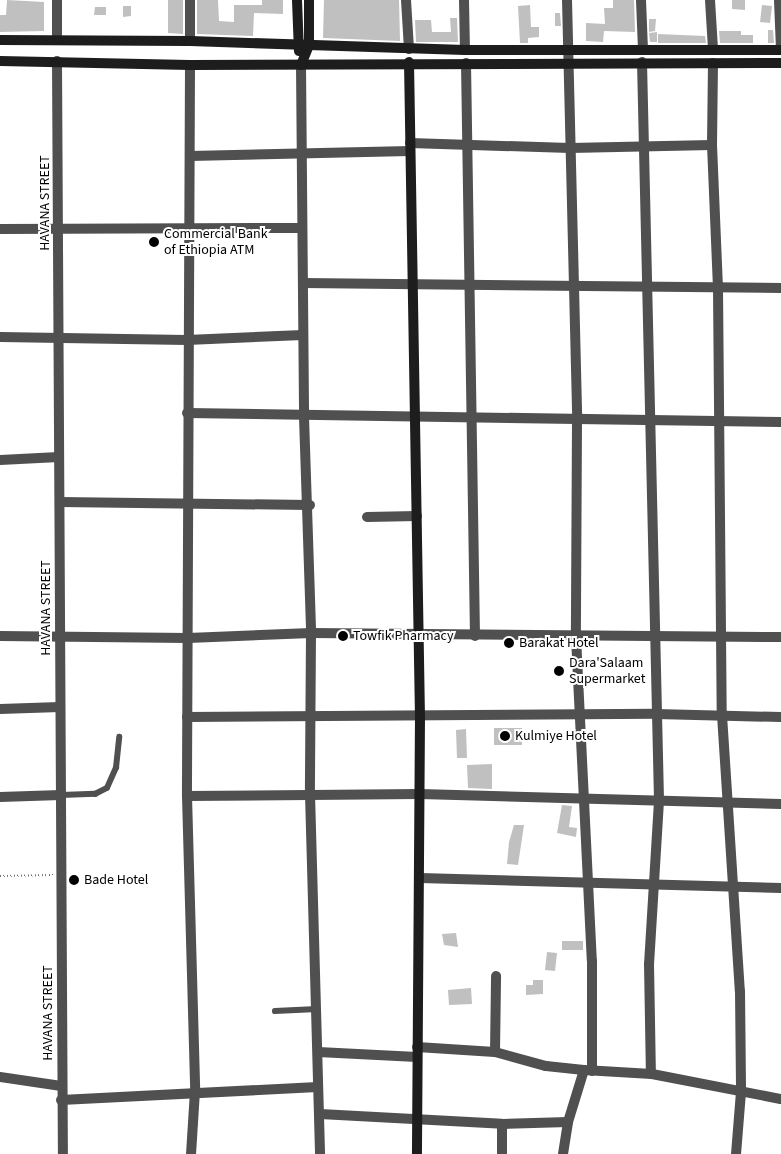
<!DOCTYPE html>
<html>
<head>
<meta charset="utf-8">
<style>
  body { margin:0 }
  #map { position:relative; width:781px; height:1154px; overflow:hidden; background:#fff; font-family:"Source Sans 3",sans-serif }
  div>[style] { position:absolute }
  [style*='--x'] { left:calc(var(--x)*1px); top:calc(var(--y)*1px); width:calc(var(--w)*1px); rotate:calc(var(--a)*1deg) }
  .building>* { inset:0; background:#c0c0c0 }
  .path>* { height:2px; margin-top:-1px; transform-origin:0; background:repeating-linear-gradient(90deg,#727272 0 1px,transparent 0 3.5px) }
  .lane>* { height:5.5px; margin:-2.75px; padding:0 2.75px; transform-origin:2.75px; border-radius:2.75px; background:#505050 }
  .street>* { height:10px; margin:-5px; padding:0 5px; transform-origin:5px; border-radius:5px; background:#505050 }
  .secondary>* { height:10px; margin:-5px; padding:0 5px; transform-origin:5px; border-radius:5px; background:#1d1d1d }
  .dots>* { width:14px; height:14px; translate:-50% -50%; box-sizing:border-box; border:2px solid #fff; border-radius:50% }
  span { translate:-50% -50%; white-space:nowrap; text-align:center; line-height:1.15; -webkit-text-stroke:4px #fff; paint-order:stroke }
  .street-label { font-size:14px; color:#000 }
  .poi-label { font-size:14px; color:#000 }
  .left { translate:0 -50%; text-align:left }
</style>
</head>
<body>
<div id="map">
  <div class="building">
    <i style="clip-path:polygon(7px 0,44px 2px,44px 31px,0 32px,0 15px,6px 15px)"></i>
    <i style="clip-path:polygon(168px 0,183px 0,183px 34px,168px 33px)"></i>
    <i style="clip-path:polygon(197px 0,218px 0,219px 21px,234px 22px,234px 5px,262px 5px,262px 0,283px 0,283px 14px,254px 13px,253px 36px,197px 34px)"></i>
    <i style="clip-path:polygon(324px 0,399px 0,400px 41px,323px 38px)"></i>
    <i style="clip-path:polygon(613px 0,634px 0,635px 32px,604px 31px,603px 42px,586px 41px,586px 23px,605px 24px,604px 8px,613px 8px)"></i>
    <i style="clip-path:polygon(732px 0,745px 0,745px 10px,732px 9px)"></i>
    <i style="clip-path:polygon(530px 5px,531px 27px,539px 27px,539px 37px,528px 38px,528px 43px,520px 43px,518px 6px)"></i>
    <i style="clip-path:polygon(762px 5px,772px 6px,770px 23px,760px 22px)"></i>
    <i style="clip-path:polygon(123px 6px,131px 6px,131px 16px,123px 17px)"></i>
    <i style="clip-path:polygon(95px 7px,106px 7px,106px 15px,94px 15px)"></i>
    <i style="clip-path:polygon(555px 13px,560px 13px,561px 26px,555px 26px)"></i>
    <i style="clip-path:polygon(450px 18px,457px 18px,458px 42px,416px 42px,415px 20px,431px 20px,432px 32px,451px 32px)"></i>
    <i style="clip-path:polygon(649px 19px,656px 19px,655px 31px,649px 32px)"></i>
    <i style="clip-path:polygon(768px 30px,773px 30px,774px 43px,768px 43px)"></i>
    <i style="clip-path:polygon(719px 31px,741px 31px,741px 35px,753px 35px,753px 43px,720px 43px)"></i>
    <i style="clip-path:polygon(657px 32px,657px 42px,650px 42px,649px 33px)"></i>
    <i style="clip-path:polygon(658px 34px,705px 36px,706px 43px,658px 43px)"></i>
    <i style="clip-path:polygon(494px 728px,522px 728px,522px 745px,494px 745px)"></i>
    <i style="clip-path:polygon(466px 729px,467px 758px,457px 758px,456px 730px)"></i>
    <i style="clip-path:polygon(492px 764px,492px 789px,468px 788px,467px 765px)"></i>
    <i style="clip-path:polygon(562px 805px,572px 806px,569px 827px,577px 828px,576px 837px,557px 833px)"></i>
    <i style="clip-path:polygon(514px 825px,524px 825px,518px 865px,507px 864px,509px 842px)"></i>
    <i style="clip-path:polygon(456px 933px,458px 947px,444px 945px,442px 934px)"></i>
    <i style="clip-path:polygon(562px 941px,583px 941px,583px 950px,562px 950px)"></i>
    <i style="clip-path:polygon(547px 952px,557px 953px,555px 971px,545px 970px)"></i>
    <i style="clip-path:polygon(533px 980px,543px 980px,543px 994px,526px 995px,526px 985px,533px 985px)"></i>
    <i style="clip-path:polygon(471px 988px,472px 1004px,449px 1005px,448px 990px)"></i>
  </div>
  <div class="path">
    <i style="--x:0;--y:876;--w:53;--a:-1.1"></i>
  </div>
  <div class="lane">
    <i style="--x:61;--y:795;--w:34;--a:-2"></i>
    <i style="--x:95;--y:794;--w:13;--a:-27"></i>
    <i style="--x:107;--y:788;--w:22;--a:-66"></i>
    <i style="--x:116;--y:768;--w:31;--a:-84"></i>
    <i style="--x:275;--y:1011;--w:42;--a:-2.7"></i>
  </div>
  <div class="street">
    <i style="--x:57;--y:0;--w:39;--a:90"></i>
    <i style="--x:190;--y:0;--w:41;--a:90"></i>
    <i style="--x:406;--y:0;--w:49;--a:86.5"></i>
    <i style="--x:464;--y:0;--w:50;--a:88.9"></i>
    <i style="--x:567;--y:0;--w:421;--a:88.6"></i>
    <i style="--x:577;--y:421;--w:216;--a:90.3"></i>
    <i style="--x:576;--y:637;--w:324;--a:87.2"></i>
    <i style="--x:592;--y:961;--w:110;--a:90"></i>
    <i style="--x:641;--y:0;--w:49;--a:87.7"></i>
    <i style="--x:710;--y:0;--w:49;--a:86.5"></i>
    <i style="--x:779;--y:0;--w:50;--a:87.7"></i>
    <i style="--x:57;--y:61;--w:1093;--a:89.69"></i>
    <i style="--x:642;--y:62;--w:739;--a:88.68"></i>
    <i style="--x:659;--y:801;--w:163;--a:93.5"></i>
    <i style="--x:649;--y:964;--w:110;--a:89"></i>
    <i style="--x:466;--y:63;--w:573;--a:89.1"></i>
    <i style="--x:713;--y:63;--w:82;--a:90.7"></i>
    <i style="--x:712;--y:145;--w:143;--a:87.6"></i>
    <i style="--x:718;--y:288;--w:427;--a:89.5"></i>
    <i style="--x:722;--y:715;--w:277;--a:86.3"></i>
    <i style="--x:740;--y:991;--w:101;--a:89.4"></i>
    <i style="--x:741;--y:1092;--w:62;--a:94.6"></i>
    <i style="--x:190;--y:65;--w:731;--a:90.24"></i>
    <i style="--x:187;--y:796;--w:295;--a:88.4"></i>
    <i style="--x:195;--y:1091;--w:63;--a:93.6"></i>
    <i style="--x:301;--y:65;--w:352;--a:89.5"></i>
    <i style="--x:304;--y:417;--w:216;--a:88.1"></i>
    <i style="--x:311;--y:633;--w:161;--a:90.4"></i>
    <i style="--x:310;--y:794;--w:360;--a:88.4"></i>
    <i style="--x:410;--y:143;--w:160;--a:1.8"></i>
    <i style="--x:570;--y:148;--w:142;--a:-1.2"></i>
    <i style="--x:190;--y:156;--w:220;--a:-1.3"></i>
    <i style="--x:0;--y:229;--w:302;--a:-0.2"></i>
    <i style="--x:303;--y:283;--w:478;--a:0.6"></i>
    <i style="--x:0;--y:337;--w:187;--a:0.9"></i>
    <i style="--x:187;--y:340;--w:116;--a:-2.5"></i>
    <i style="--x:187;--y:413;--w:594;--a:0.87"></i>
    <i style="--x:0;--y:460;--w:59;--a:-2.9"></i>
    <i style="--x:60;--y:502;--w:250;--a:0.7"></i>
    <i style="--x:367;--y:517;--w:50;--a:-1.1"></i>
    <i style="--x:0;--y:636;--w:188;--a:0.6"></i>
    <i style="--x:188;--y:638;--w:123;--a:-2.3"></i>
    <i style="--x:311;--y:633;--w:470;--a:0.5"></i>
    <i style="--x:0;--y:709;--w:60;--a:-1.9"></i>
    <i style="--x:187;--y:717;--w:469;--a:-0.4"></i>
    <i style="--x:656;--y:714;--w:125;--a:1.4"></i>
    <i style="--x:187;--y:796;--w:233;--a:-0.5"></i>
    <i style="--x:420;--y:794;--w:361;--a:1.6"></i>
    <i style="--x:0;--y:797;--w:61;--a:-1.9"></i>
    <i style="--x:420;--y:878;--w:361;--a:1.6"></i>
    <i style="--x:417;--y:1047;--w:78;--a:3.7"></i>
    <i style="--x:495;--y:1052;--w:53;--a:15.4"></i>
    <i style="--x:546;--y:1066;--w:38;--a:6"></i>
    <i style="--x:584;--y:1070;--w:68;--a:3.4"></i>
    <i style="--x:652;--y:1074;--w:131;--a:11"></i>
    <i style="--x:318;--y:1052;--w:99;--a:2.9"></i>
    <i style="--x:495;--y:1052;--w:76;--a:-89.2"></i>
    <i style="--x:0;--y:1077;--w:62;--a:8.4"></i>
    <i style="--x:61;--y:1100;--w:257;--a:-2.9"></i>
    <i style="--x:320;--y:1114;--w:182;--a:3.1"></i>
    <i style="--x:502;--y:1124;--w:66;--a:-1.7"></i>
    <i style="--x:502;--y:1124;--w:30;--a:90"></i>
    <i style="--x:563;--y:1154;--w:32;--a:-81"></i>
    <i style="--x:568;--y:1122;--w:54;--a:-72.9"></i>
  </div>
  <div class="secondary">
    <i style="--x:297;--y:0;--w:51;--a:87.8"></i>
    <i style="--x:0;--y:40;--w:190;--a:0.3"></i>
    <i style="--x:190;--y:41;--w:275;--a:1.9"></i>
    <i style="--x:465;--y:50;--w:316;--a:0"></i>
    <i style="--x:0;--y:61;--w:190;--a:1.2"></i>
    <i style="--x:190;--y:65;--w:591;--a:-0.19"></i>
    <i style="--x:409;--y:62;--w:655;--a:89.04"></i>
    <i style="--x:420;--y:717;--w:437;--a:90.4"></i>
    <i style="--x:301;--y:65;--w:22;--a:-68"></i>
    <i style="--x:309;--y:45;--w:45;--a:-90"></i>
  </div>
  <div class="dots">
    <i style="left:154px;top:242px;background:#000"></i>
    <i style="left:343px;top:636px;background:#000"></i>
    <i style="left:509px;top:643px;background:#000"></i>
    <i style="left:559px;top:671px;background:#000"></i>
    <i style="left:505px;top:736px;background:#000"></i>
    <i style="left:74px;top:880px;background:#000"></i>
  </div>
  <div class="street-label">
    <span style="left:45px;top:203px;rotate:-90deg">HAVANA STREET</span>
    <span style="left:46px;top:608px;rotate:-90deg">HAVANA STREET</span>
    <span style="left:48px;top:1013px;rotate:-90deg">HAVANA STREET</span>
  </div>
  <div class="poi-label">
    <span class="left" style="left:164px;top:242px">Commercial Bank<br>of Ethiopia ATM</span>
    <span class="left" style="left:353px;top:636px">Towfik Pharmacy</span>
    <span class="left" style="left:519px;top:643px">Barakat Hotel</span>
    <span class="left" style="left:569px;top:671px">Dara'Salaam<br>Supermarket</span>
    <span class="left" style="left:515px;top:736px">Kulmiye Hotel</span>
    <span class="left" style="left:84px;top:880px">Bade Hotel</span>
  </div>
</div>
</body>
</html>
